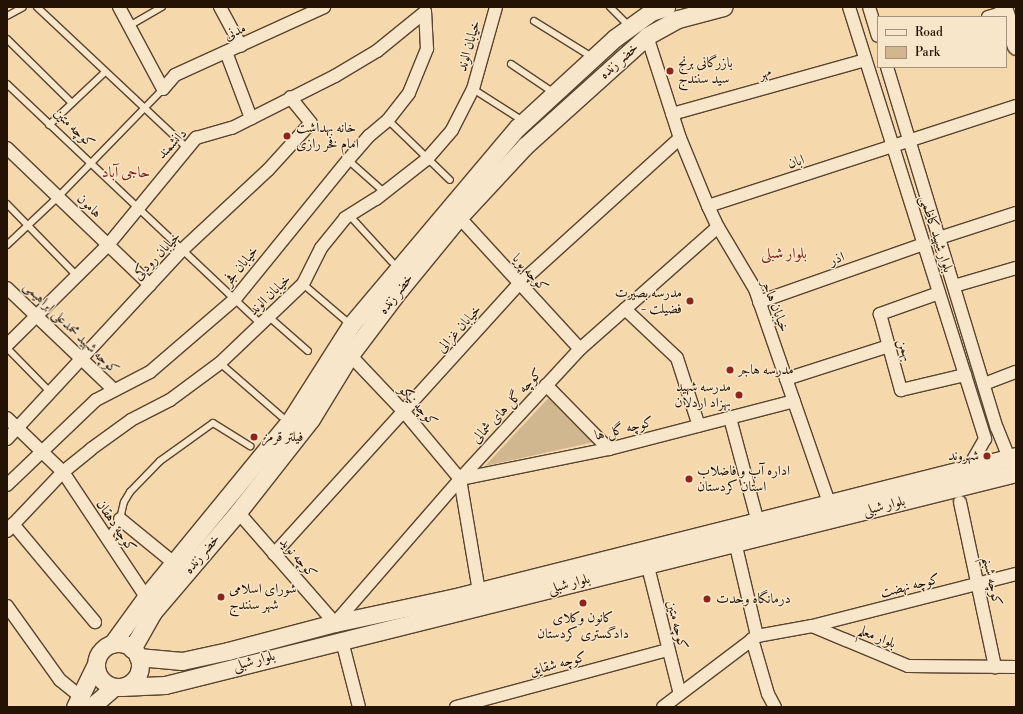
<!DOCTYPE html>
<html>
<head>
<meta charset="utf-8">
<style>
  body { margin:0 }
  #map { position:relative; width:1023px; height:714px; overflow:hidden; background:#f5d9ad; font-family:"Libre Bodoni",Amiri,serif }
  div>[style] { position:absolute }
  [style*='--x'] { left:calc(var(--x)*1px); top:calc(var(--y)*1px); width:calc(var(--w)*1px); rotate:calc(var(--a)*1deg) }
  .green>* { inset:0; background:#d1b790 }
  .roads { filter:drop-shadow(1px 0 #58442e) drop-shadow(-1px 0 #58442e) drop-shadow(0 1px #58442e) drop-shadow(0 -1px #58442e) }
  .lane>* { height:6px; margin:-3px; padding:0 3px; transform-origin:3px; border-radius:3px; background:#f8e6ca }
  .street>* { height:12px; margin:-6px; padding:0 6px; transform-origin:6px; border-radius:6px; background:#f8e6ca }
  .secondary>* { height:17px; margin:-8.5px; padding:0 8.5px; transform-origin:8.5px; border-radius:8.5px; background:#f8e6ca }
  .secondary>.ring { margin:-8.5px; padding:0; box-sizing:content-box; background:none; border:17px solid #f8e6ca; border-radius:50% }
  .dots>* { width:11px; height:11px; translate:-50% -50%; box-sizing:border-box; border:2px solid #f8e6ca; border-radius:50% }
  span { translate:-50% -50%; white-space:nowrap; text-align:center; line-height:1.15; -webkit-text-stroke:3px #f8e6ca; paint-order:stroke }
  .street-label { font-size:14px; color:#241304 }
  .poi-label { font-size:14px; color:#241304 }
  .left { translate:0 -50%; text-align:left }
  .right { translate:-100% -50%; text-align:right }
  .neighbourhood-label { font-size:15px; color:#7a1f14 }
  .frame { position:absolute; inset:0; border:8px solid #241304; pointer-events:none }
  .legend { position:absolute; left:877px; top:16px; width:130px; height:52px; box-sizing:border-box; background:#f8e6ca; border:1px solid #a3927b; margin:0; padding:5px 7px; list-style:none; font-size:12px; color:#241304 }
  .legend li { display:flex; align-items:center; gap:8px; height:20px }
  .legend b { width:20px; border:1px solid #a3927b }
</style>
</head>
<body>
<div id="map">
  <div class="green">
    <i style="clip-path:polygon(553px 393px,599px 441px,485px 466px)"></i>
  </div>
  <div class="roads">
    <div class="lane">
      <i style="--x:37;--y:7;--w:206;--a:43.2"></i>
      <i style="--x:610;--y:7;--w:27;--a:45"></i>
      <i style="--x:7;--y:16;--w:18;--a:-29"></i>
      <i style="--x:534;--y:21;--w:68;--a:31.8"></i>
      <i style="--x:129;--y:26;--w:38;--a:-30"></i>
      <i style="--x:7;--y:39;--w:91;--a:44.6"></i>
      <i style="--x:511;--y:64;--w:52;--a:34"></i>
      <i style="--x:7;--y:84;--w:349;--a:43.4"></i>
      <i style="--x:473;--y:89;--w:59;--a:32.6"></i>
      <i style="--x:388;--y:120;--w:86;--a:44.1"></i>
      <i style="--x:49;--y:125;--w:77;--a:-43.4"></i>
      <i style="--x:348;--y:160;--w:48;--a:41.6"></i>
      <i style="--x:7;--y:204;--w:100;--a:45.8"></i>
      <i style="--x:350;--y:216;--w:62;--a:47.6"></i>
      <i style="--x:7;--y:245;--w:70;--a:-43.3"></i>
      <i style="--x:58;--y:197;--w:151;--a:-45.8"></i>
      <i style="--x:303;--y:284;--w:63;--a:40.5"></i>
      <i style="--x:268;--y:316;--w:53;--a:41.2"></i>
      <i style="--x:7;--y:348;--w:63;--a:45.6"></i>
      <i style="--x:220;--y:363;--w:81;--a:41"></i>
      <i style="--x:107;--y:539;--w:24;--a:-57"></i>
      <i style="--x:120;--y:519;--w:17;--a:-77"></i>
      <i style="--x:124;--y:502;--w:12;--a:-59"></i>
      <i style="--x:130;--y:492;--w:43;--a:-45.9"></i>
      <i style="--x:160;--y:461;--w:65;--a:-35.6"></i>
      <i style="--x:213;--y:423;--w:44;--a:31.9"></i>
    </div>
    <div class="street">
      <i style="--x:119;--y:7;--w:93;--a:61.8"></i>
      <i style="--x:163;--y:89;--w:18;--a:-49"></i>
      <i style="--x:175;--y:75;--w:164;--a:-24.5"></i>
      <i style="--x:220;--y:7;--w:44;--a:61.7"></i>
      <i style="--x:849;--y:7;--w:453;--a:72.5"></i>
      <i style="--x:985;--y:439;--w:34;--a:120"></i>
      <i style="--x:869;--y:7;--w:30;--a:73"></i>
      <i style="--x:988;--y:17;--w:18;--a:-16"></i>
      <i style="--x:647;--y:36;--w:107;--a:72.1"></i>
      <i style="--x:680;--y:138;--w:74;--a:67.6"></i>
      <i style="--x:708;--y:206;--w:23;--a:65"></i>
      <i style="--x:718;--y:227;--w:72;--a:59.2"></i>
      <i style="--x:755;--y:289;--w:226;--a:70.9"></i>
      <i style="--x:226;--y:52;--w:71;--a:69.3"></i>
      <i style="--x:887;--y:67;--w:377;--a:73.1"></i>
      <i style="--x:997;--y:428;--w:32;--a:68"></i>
      <i style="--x:672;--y:114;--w:200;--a:-15.6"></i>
      <i style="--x:7;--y:148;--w:198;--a:43.8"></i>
      <i style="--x:708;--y:206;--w:324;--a:-18"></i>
      <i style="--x:459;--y:217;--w:179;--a:47.5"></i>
      <i style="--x:939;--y:238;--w:81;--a:-18"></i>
      <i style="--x:954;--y:286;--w:65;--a:-16.2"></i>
      <i style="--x:7;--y:288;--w:148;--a:43.6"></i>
      <i style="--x:939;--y:293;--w:63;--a:160.4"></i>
      <i style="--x:880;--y:314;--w:79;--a:74.6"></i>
      <i style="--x:901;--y:390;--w:66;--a:-13.2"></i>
      <i style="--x:759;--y:302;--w:175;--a:-19.4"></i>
      <i style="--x:625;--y:309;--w:71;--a:43.3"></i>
      <i style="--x:677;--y:358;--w:71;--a:72.1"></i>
      <i style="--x:7;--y:345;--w:142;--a:-44.7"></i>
      <i style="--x:108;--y:245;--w:139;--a:-50.6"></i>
      <i style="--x:196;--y:138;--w:37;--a:-16"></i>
      <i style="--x:232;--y:128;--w:115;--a:-26.8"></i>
      <i style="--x:335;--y:76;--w:49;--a:-30.8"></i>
      <i style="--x:377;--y:51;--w:62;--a:-39.1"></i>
      <i style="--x:350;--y:355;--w:79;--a:46.5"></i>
      <i style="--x:404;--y:412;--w:87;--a:50.1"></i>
      <i style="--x:786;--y:379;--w:108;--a:-17.8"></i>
      <i style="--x:984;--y:384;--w:34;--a:-21"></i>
      <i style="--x:546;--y:385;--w:90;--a:45.5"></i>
      <i style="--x:7;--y:418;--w:78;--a:44"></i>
      <i style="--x:63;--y:472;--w:150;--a:56.4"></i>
      <i style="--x:730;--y:418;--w:105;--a:75"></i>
      <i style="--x:7;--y:439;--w:256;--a:-47.2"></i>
      <i style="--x:181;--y:251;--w:119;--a:-43"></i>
      <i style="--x:268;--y:170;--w:59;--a:-47.7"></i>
      <i style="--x:308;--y:126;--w:4;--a:-45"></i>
      <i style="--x:311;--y:123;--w:33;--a:-129"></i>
      <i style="--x:460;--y:479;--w:152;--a:-11.4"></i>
      <i style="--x:609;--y:449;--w:191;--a:-14.5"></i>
      <i style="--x:460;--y:479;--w:114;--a:80.4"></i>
      <i style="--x:7;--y:485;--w:123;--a:-43.7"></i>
      <i style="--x:96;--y:400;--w:61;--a:-27.4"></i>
      <i style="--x:150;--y:372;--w:112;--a:-40.7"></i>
      <i style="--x:235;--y:299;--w:179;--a:-50.9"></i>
      <i style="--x:348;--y:160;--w:32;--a:-49"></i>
      <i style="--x:369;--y:136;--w:25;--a:-40"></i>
      <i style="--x:388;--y:120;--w:34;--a:-52"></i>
      <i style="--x:409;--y:93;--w:48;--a:-67.8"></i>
      <i style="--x:427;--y:49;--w:37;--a:-93"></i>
      <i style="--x:960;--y:502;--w:169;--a:78"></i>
      <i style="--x:238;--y:512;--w:147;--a:48.9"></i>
      <i style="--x:335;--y:623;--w:191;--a:-49"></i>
      <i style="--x:460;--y:479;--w:177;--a:-47.3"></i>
      <i style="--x:580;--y:349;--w:184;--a:-41.5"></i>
      <i style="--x:120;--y:519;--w:70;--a:39.2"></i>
      <i style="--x:13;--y:524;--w:128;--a:50.1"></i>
      <i style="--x:7;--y:531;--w:81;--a:-46.5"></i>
      <i style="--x:63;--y:472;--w:36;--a:-39"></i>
      <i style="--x:91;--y:449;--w:49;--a:-35.9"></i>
      <i style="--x:131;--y:420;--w:44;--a:-27.1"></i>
      <i style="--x:170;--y:400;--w:62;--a:-36.5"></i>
      <i style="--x:220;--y:363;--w:115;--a:-43.6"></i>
      <i style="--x:303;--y:284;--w:40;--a:-63.4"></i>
      <i style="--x:321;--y:248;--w:38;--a:-51"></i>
      <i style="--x:345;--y:218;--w:36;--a:-32"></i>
      <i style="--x:376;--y:199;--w:65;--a:-38.1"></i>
      <i style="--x:427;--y:159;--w:38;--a:-49"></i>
      <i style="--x:452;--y:130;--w:46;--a:-62.9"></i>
      <i style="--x:473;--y:89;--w:85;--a:-74.3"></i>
      <i style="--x:735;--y:542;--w:97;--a:76.8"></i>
      <i style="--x:274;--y:554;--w:365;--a:-47.8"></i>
      <i style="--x:519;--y:284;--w:217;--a:-42.2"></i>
      <i style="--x:647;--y:563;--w:135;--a:75.9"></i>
      <i style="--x:7;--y:606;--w:91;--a:54.4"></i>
      <i style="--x:60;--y:680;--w:26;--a:39"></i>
      <i style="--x:812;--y:626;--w:211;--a:-14.3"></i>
      <i style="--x:752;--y:639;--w:57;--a:73.8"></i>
      <i style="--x:768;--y:694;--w:15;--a:62"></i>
      <i style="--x:342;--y:641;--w:68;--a:75.6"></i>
      <i style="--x:456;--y:707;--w:219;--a:-15.1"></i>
      <i style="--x:663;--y:707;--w:118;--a:-37.1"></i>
      <i style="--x:757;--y:636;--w:56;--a:-10.3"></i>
      <i style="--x:812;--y:626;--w:104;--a:22.6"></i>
      <i style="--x:908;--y:666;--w:108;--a:0.5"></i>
    </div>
    <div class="secondary">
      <i style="--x:1003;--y:7;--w:41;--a:71.6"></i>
      <i class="ring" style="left:96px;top:643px;width:27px;height:27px"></i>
      <i style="--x:112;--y:644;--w:63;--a:-54"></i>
      <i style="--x:149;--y:593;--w:226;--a:-50.7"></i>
      <i style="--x:292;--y:418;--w:110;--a:-57.6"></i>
      <i style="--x:351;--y:325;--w:258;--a:-49.9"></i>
      <i style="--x:517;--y:128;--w:133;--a:-42.6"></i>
      <i style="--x:615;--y:38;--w:44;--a:-35.8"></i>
      <i style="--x:651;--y:12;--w:16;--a:-18"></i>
      <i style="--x:132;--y:649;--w:43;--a:-60.4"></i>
      <i style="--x:153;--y:612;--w:131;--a:-49.6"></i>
      <i style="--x:238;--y:512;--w:118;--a:-51.9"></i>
      <i style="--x:311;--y:419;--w:75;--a:-58.6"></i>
      <i style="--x:350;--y:355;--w:83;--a:-52.9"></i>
      <i style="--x:400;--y:289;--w:93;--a:-50.7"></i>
      <i style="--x:459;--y:217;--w:97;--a:-47.1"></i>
      <i style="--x:525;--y:146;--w:164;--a:-42"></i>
      <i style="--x:647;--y:36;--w:35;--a:-29"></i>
      <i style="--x:678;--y:19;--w:47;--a:-14.9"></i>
      <i style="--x:138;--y:657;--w:44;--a:5.2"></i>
      <i style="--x:182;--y:661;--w:47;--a:-12.3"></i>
      <i style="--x:228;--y:651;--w:111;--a:-14.7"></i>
      <i style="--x:335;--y:623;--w:120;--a:-12.1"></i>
      <i style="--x:452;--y:598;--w:582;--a:-14.13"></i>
      <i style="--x:121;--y:687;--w:44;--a:-2.6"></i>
      <i style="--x:165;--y:685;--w:877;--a:-13.99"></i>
      <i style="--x:75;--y:707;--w:46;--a:-64"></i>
      <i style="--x:91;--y:707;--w:30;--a:-41"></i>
    </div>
  </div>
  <div class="dots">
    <i style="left:670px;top:71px;background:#8f2418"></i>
    <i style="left:287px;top:136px;background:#8f2418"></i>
    <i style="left:690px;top:301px;background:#8f2418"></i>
    <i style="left:730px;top:370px;background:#8f2418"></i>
    <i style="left:739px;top:395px;background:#8f2418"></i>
    <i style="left:254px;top:437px;background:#8f2418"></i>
    <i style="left:987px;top:456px;background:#8f2418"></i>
    <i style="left:689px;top:479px;background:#8f2418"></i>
    <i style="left:221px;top:597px;background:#8f2418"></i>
    <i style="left:707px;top:599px;background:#8f2418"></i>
    <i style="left:583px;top:603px;background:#8f2418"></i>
  </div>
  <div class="street-label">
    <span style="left:235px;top:32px;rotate:-24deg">مدنی</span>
    <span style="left:469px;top:46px;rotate:-74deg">خیابان الوند</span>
    <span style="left:619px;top:61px;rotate:-42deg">خضر زنده</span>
    <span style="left:765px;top:73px;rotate:-16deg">مهر</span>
    <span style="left:74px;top:128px;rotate:44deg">کوچه متین</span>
    <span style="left:172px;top:144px;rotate:-46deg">دانشمند</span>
    <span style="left:796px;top:162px;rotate:-18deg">ابان</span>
    <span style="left:89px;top:206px;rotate:44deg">هامون</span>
    <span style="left:936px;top:234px;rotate:72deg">بلوار شهید کاظمی</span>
    <span style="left:157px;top:256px;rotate:-46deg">خیابان رودکی</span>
    <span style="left:837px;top:259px;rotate:-19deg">اذر</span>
    <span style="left:241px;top:266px;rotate:-51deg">خیابان فجر</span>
    <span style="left:530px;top:273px;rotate:48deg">کوچه پویا</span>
    <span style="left:396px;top:294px;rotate:-52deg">خضر زنده</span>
    <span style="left:270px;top:295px;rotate:-44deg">خیابان الوند</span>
    <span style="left:775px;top:306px;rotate:69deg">خیابان هاجر</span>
    <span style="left:71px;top:328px;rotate:44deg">کوچه شهید محمدعلی ابراهیمی</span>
    <span style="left:459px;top:329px;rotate:-48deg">خیابان غزالی</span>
    <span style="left:905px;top:350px;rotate:75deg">بهمن</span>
    <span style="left:418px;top:406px;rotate:48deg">کوچه نیکو</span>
    <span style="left:507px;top:406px;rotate:-47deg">کوچه گل های شمالی</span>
    <span style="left:624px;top:429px;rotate:-14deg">کوچه گل ها</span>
    <span style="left:884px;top:506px;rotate:-14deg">بلوار شبلی</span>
    <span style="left:116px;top:526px;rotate:56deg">کوچه دهقان</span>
    <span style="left:202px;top:554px;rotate:-50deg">خضر زنده</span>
    <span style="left:298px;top:558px;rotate:49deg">کوچه نوید</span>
    <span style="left:992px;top:581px;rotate:78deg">کوچه شبنم</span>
    <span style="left:569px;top:584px;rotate:-15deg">بلوار شبلی</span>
    <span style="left:910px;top:586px;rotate:-14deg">کوچه نهضت</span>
    <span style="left:677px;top:625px;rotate:76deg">کوچه متین</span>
    <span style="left:877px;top:637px;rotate:22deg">بلوار معلم</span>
    <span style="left:254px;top:661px;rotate:-15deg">بلوار شبلی</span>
    <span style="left:558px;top:664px;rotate:-15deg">کوچه شقایق</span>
  </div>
  <div class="poi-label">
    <span class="left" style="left:678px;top:71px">بازرگانی برنج<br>سید سنندج</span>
    <span class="left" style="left:296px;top:136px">خانه بهداشت<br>امام فخر رازی</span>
    <span class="right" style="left:682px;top:301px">مدرسه بصیرت<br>- فضیلت</span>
    <span class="left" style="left:738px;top:370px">مدرسه هاجر</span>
    <span class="right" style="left:731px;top:395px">مدرسه شهید<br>بهزاد اردلان</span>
    <span class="left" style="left:262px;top:437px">فیلتر قرمز</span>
    <span class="right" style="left:979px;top:456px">شهروند</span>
    <span class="left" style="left:697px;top:479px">اداره آب و فاضلاب<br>استان کردستان</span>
    <span class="left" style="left:229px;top:597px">شورای اسلامی<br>شهر سنندج</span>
    <span class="left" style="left:716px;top:599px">درمانگاه وحدت</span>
    <span style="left:583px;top:626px">کانون وکلای<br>دادگستری کردستان</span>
  </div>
  <div class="neighbourhood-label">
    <span style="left:126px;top:173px">حاجی آباد</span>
    <span style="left:784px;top:254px">بلوار شبلی</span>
  </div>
  <div class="frame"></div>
  <ul class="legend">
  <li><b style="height:5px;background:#f8e6ca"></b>Road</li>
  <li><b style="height:11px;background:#d1b790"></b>Park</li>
  </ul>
</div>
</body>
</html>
